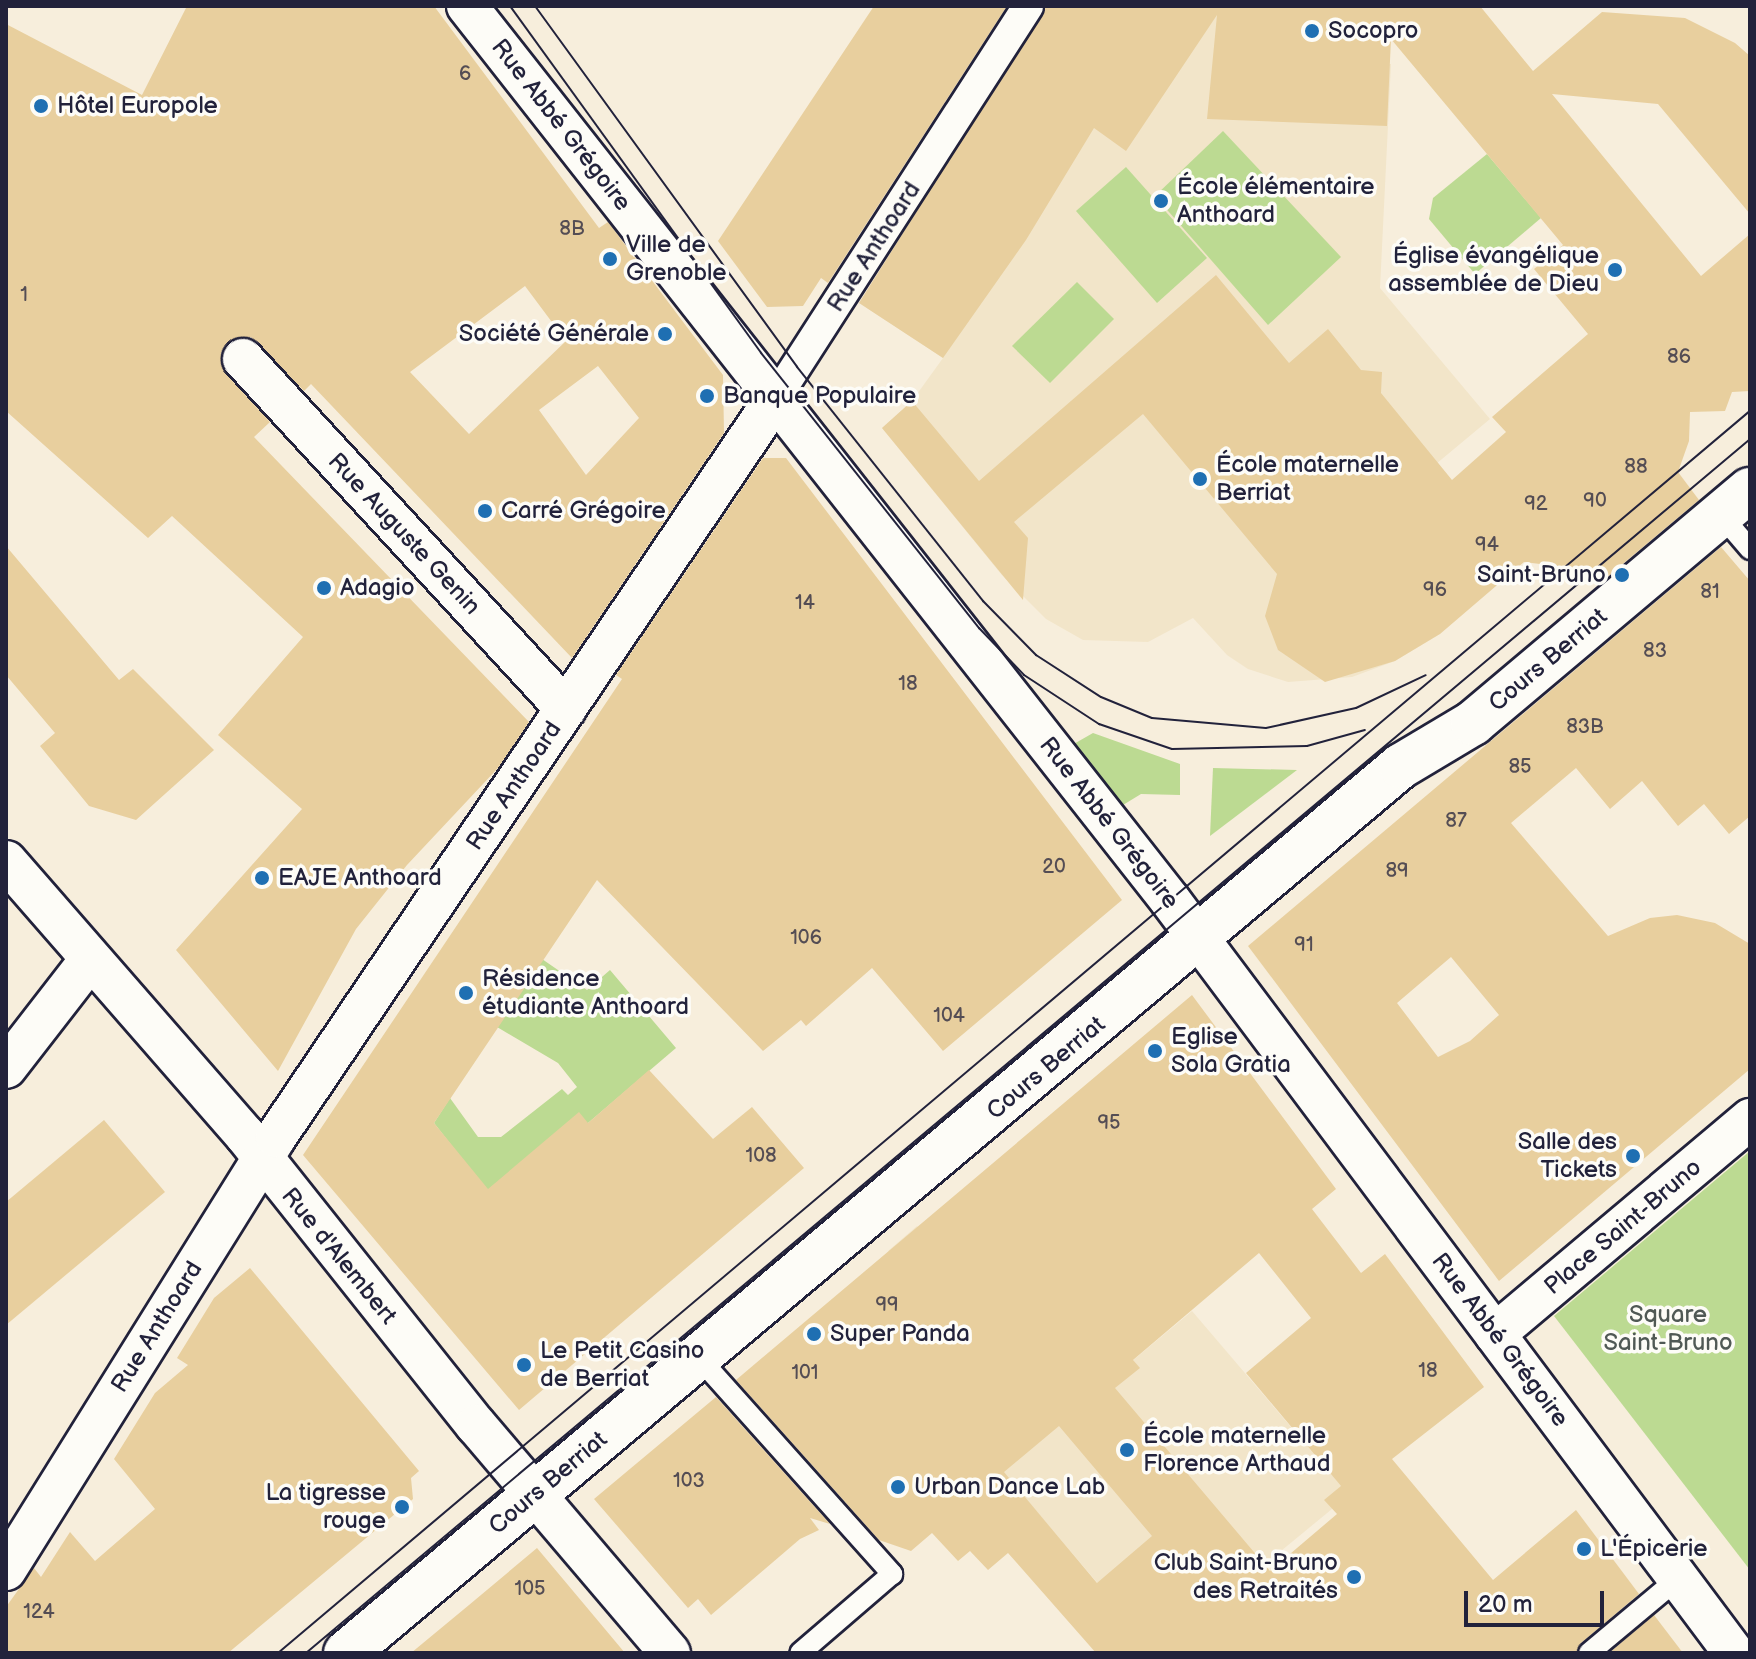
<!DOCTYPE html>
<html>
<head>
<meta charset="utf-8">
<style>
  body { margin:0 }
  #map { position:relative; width:1756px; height:1659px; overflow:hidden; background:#f7eedc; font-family:"Balsamiq Sans",sans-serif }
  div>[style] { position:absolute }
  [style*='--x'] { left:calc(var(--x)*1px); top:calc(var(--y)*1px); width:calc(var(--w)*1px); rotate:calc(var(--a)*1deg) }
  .built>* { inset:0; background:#f2e5c9 }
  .green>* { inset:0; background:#bcda92 }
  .building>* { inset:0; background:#e8cf9e }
  .roads { filter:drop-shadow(2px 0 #22223b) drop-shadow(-2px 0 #22223b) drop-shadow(0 2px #22223b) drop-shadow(0 -2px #22223b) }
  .service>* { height:20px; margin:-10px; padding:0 10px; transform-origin:10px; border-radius:10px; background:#fdfcf7 }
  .pedestrian>* { height:30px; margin:-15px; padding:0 15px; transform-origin:15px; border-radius:15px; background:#fdfcf7 }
  .minor>* { height:40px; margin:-20px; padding:0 20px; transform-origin:20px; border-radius:20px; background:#fdfcf7 }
  .tertiary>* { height:44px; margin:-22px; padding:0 22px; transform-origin:22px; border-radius:22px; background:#fdfcf7 }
  .tram>* { height:2px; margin:-1px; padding:0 1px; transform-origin:1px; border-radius:1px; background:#22223b }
  .dots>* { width:22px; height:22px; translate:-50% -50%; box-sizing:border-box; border:4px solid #fdfcf7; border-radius:50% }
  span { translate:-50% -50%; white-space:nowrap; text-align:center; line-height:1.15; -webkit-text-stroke:7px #fdfcf7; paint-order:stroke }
  .number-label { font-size:20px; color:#544d54 }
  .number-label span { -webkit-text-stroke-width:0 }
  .poi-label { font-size:24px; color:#22223b }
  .left { translate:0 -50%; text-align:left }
  .right { translate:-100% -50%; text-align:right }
  .street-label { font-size:24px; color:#22223b }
  .park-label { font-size:24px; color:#505955 }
  .frame { position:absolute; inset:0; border:8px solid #22223b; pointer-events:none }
  .scale { position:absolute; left:1464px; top:1591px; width:140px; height:36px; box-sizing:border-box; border:4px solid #22223b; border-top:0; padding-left:10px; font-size:24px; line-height:28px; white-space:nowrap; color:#22223b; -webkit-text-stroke:6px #fdfcf7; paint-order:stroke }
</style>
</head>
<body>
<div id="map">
  <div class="built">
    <i style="clip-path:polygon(1068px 6px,1233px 6px,1231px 57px,1391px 64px,1380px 288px,1490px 419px,1400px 494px,1429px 638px,1395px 661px,1352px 677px,1288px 682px,1248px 669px,1227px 655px,1193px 618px,1148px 642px,1083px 640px,1046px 619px,1001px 574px,882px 428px,912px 401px,943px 358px,867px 308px)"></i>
    <i style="clip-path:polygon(917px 1226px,995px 1313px,1119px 1372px,1192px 1311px,1349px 1495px,1157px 1653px,1004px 1473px,940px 1313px,888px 1251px)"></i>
  </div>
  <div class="green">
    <i style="clip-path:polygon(1223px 131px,1341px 257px,1268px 325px,1155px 196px)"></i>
    <i style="clip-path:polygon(1487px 154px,1541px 218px,1475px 274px,1429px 219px,1433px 198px)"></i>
    <i style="clip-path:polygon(1126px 167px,1207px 258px,1157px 303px,1076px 211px)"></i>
    <i style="clip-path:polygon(1077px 282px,1114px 319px,1050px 383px,1012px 346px)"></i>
    <i style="clip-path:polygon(1093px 733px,1180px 764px,1180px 795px,1141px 794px,1123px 805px,1072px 745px)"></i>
    <i style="clip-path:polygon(1213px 768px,1297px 770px,1210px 836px)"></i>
    <i style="clip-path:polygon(542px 959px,587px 990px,610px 970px,676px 1048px,588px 1123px,488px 1192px,434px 1123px,450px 1098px,478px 1137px,501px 1137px,562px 1089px,568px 1095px,577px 1087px,558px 1063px,497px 1027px)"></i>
    <i style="clip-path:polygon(1750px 1151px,1750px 1570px,1554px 1316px)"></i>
  </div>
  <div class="building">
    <i style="clip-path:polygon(evenodd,187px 6px,434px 6px,599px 228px,608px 222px,723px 375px,724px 433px,572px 658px,311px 384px,304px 391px,251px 337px,227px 343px,221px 353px,226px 374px,270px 422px,254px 437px,529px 722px,498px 768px,407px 865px,356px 929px,278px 1071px,176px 950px,302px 809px,218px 735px,303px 637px,172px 516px,148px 538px,6px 411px,6px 24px,142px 95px,187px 6px,525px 286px,566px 341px,469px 434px,410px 372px,525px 286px,187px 6px,598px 366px,639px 418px,586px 475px,539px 410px,598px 366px)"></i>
    <i style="clip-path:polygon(874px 6px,1007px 6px,828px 283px,821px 278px,803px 306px,767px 307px,718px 241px)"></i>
    <i style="clip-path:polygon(1046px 6px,1480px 6px,1533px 71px,1602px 12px,1685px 18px,1735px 43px,1750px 56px,1750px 214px,1658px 104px,1552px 94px,1701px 276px,1750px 234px,1750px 391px,1732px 392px,1725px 411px,1690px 412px,1689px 441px,1678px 472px,1699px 500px,1600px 583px,1588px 570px,1524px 562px,1440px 634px,1395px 661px,1325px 682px,1278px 650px,1265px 616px,1277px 574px,1143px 414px,1014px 522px,1028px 538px,1023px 600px,882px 428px,912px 401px,979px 481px,1216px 275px,1289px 363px,1328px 329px,1361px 370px,1382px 372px,1381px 393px,1452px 480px,1506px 432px,1492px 417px,1588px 334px,1534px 269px,1563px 245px,1391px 39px,1387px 126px,1207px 119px,1217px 15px,1126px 151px,1094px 128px,1026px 240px,943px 358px,859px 303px)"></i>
    <i style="clip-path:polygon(763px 458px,786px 458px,1122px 900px,943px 1051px,872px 968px,806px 1026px,801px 1020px,763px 1051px,597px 880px,434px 1123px,488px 1189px,579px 1112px,588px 1123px,649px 1070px,713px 1139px,752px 1107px,804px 1168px,519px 1410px,303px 1155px,622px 679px,616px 675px)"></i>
    <i style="clip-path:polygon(6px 546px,119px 680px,133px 669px,214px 750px,136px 820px,89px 806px,40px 746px,55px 733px,6px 675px)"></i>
    <i style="clip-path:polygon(evenodd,1721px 547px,1750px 581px,1750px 816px,1729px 834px,1704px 804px,1678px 826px,1642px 781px,1610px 809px,1576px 768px,1511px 823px,1608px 936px,1650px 918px,1677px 915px,1715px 923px,1750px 944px,1750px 1069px,1499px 1281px,1248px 946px,1721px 547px,1451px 957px,1499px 1015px,1470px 1041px,1438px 1057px,1397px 1003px,1451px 957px)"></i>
    <i style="clip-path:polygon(evenodd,1192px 995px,1336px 1189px,1312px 1209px,1361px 1273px,1385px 1254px,1484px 1387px,1392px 1459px,1493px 1580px,1576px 1510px,1639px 1594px,1581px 1643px,1576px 1653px,1096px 1653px,1008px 1553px,988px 1570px,970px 1551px,958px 1561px,932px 1533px,911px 1551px,879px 1540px,736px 1380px,1192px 995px,1259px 1253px,1311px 1318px,1246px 1373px,1341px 1486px,1324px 1500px,1337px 1514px,1270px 1571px,1115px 1388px,1140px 1368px,1133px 1360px,1259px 1253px,1192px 995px,1059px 1426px,1152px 1536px,1097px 1583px,1004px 1472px,1059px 1426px)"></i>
    <i style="clip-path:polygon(104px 1120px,165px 1192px,6px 1325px,6px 1202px)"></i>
    <i style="clip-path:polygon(250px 1268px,419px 1471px,411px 1478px,413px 1499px,228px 1653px,6px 1653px,6px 1607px,34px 1568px,41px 1577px,70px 1532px,95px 1561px,155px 1509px,114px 1459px,155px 1393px,188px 1365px,177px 1358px,214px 1298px)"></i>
    <i style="clip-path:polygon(716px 1397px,830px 1524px,810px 1518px,819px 1530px,800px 1539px,711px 1615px,698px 1599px,688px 1608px,594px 1499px)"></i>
    <i style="clip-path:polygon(537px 1548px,625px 1653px,411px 1653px,469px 1605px)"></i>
    <i style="clip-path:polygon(1654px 1615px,1683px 1653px,1609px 1653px)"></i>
  </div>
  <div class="roads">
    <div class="service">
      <i style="--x:1721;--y:515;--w:45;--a:49.5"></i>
      <i style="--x:699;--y:1358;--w:290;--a:48.2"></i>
      <i style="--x:892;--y:1574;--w:121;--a:139.3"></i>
      <i style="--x:1589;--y:1653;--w:119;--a:-39.9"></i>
    </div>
    <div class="pedestrian">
      <i style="--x:775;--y:399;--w:467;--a:-57.2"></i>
    </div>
    <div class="minor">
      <i style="--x:467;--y:6;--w:1137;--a:51.82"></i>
      <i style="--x:1170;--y:900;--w:941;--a:53.17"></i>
      <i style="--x:243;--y:359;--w:476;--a:47.3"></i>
      <i style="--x:6;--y:861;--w:364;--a:48.9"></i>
      <i style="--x:245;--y:1135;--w:371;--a:51.5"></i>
      <i style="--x:476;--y:1425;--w:299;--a:49.6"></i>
      <i style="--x:6;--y:1068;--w:135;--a:-52.2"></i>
      <i style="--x:1495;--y:1334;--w:334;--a:-40.1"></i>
      <i style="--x:6;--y:1570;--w:510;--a:-58.05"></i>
      <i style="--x:276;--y:1137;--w:891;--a:-55.94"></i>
    </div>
    <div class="tertiary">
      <i style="--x:346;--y:1653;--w:1378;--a:-40.06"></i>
      <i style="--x:1401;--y:766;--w:84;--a:-30.8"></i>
      <i style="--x:1473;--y:723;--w:362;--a:-40.1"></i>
    </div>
  </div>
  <div class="tram">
    <i style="--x:510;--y:6;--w:428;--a:54.1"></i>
    <i style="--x:761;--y:353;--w:351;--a:51.6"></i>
    <i style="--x:979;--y:628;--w:65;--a:46.2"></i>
    <i style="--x:1024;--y:675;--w:90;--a:33.2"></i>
    <i style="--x:1099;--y:724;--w:77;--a:18.9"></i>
    <i style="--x:1172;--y:749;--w:135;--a:-1.3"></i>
    <i style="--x:1307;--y:746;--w:60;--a:-15.4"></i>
    <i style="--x:535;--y:6;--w:446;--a:54"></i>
    <i style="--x:797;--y:367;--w:299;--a:51.5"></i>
    <i style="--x:983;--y:601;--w:76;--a:45.5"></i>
    <i style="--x:1036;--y:655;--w:77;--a:32.9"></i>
    <i style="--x:1101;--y:697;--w:55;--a:22.4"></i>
    <i style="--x:1152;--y:718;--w:114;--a:5"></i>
    <i style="--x:1266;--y:728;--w:92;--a:-12.5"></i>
    <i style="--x:1356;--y:708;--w:77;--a:-25.2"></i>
    <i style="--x:278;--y:1653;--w:1926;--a:-40.16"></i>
    <i style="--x:306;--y:1653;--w:1887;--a:-40.05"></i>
  </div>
  <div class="dots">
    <i style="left:1312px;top:31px;background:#1f6fb2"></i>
    <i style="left:41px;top:106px;background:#1f6fb2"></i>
    <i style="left:1161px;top:201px;background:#1f6fb2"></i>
    <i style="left:610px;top:259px;background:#1f6fb2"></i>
    <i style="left:1615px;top:270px;background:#1f6fb2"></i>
    <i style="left:665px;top:334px;background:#1f6fb2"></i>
    <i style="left:707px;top:396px;background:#1f6fb2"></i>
    <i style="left:1200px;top:479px;background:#1f6fb2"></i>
    <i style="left:485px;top:511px;background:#1f6fb2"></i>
    <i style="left:1622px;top:575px;background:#1f6fb2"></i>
    <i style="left:324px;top:588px;background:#1f6fb2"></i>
    <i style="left:262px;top:878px;background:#1f6fb2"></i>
    <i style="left:466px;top:993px;background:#1f6fb2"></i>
    <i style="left:1155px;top:1051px;background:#1f6fb2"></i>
    <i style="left:1633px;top:1156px;background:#1f6fb2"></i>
    <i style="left:814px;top:1334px;background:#1f6fb2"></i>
    <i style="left:524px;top:1365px;background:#1f6fb2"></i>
    <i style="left:1127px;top:1450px;background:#1f6fb2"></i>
    <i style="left:898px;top:1487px;background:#1f6fb2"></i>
    <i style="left:402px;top:1507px;background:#1f6fb2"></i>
    <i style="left:1584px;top:1549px;background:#1f6fb2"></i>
    <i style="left:1354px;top:1577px;background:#1f6fb2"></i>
  </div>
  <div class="number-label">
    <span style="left:465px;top:74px">6</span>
    <span style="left:572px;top:229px">8B</span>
    <span style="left:24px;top:295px">1</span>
    <span style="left:1679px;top:357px">86</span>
    <span style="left:1636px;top:467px">88</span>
    <span style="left:1595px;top:501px">90</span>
    <span style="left:1536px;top:504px">92</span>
    <span style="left:1487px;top:545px">94</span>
    <span style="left:1435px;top:590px">96</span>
    <span style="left:1710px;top:592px">81</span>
    <span style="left:805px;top:603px">14</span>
    <span style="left:1655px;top:651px">83</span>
    <span style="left:908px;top:684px">18</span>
    <span style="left:1585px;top:727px">83B</span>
    <span style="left:1520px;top:767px">85</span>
    <span style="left:1456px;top:821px">87</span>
    <span style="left:1054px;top:867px">20</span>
    <span style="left:1397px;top:871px">89</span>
    <span style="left:806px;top:938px">106</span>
    <span style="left:1304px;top:945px">91</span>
    <span style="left:949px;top:1016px">104</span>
    <span style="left:1109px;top:1123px">95</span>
    <span style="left:761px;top:1156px">108</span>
    <span style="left:887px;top:1305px">99</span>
    <span style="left:1428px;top:1371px">18</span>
    <span style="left:805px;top:1373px">101</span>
    <span style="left:689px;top:1481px">103</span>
    <span style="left:530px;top:1589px">105</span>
    <span style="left:39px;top:1612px">124</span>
  </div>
  <div class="poi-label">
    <span class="left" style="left:1328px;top:31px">Socopro</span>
    <span class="left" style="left:57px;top:106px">Hôtel Europole</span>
    <span class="left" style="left:1177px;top:201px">École élémentaire<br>Anthoard</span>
    <span class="left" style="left:626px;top:259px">Ville de<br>Grenoble</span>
    <span class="right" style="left:1599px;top:270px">Église évangélique<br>assemblée de Dieu</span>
    <span class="right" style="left:649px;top:334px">Société Générale</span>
    <span class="left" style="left:723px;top:396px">Banque Populaire</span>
    <span class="left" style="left:1216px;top:479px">École maternelle<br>Berriat</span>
    <span class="left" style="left:501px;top:511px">Carré Grégoire</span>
    <span class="right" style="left:1606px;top:575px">Saint-Bruno</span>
    <span class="left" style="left:340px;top:588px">Adagio</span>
    <span class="left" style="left:278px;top:878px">EAJE Anthoard</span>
    <span class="left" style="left:482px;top:993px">Résidence<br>étudiante Anthoard</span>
    <span class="left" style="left:1171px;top:1051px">Eglise<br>Sola Gratia</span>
    <span class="right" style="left:1617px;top:1156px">Salle des<br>Tickets</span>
    <span class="left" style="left:830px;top:1334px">Super Panda</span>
    <span class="left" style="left:540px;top:1365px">Le Petit Casino<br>de Berriat</span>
    <span class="left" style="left:1143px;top:1450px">École maternelle<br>Florence Arthaud</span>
    <span class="left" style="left:914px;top:1487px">Urban Dance Lab</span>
    <span class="right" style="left:386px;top:1507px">La tigresse<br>rouge</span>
    <span class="left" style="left:1600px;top:1549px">L'Épicerie</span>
    <span class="right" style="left:1338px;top:1577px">Club Saint-Bruno<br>des Retraités</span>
  </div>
  <div class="street-label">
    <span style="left:561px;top:125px;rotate:52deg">Rue Abbé Grégoire</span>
    <span style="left:874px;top:247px;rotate:-57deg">Rue Anthoard</span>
    <span style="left:404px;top:534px;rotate:47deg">Rue Auguste Genin</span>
    <span style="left:1548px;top:660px;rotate:-40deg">Cours Berriat</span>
    <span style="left:514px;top:786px;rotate:-56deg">Rue Anthoard</span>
    <span style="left:1109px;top:823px;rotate:52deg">Rue Abbé Grégoire</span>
    <span style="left:1046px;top:1068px;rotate:-40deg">Cours Berriat</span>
    <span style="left:1623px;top:1227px;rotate:-40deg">Place Saint-Bruno</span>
    <span style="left:339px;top:1256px;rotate:51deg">Rue d'Alembert</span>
    <span style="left:157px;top:1327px;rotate:-58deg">Rue Anthoard</span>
    <span style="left:1500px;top:1340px;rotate:53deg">Rue Abbé Grégoire</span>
    <span style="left:548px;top:1483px;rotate:-40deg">Cours Berriat</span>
  </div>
  <div class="park-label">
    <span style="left:1668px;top:1329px">Square<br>Saint-Bruno</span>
  </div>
  <div class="frame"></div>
  <div class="scale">20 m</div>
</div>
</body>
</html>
